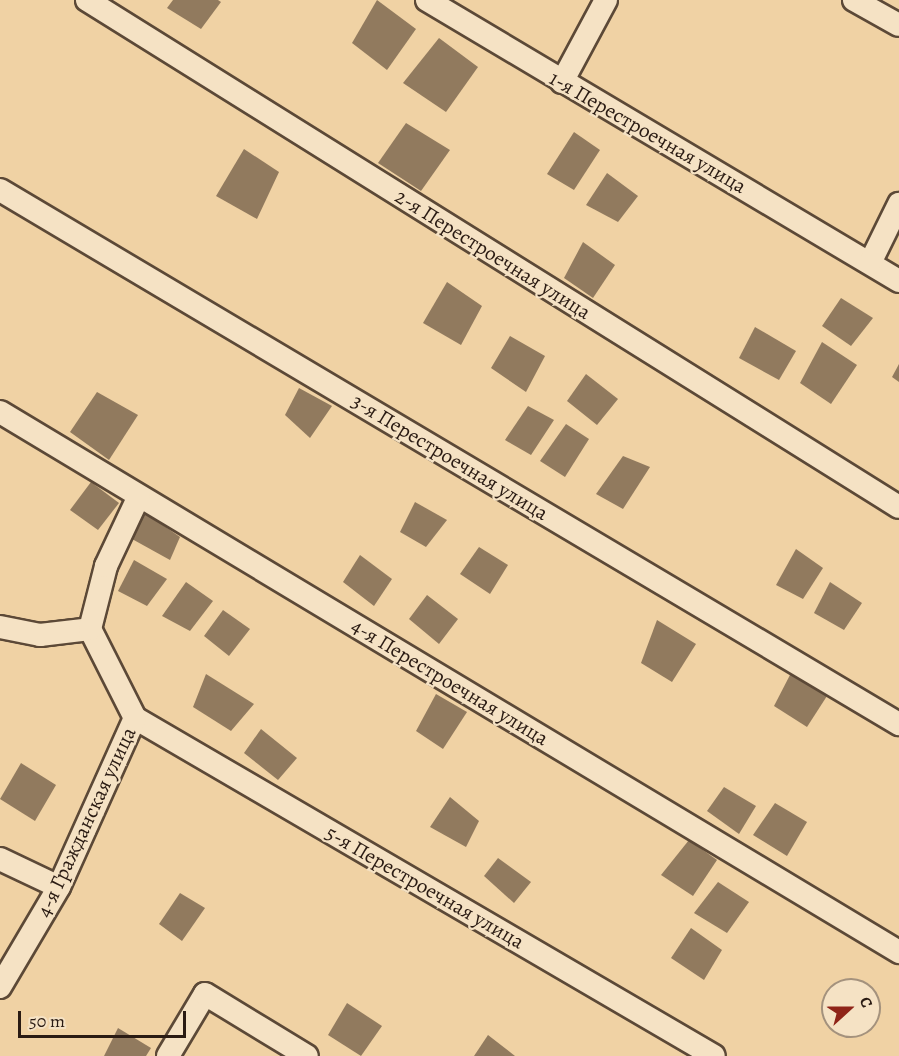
<!DOCTYPE html>
<html>
<head>
<meta charset="utf-8">
<style>
  body { margin:0 }
  #map { position:relative; width:899px; height:1056px; overflow:hidden; background:#f0d2a4; font-family:Alegreya,serif }
  div>[style] { position:absolute }
  [style*='--x'] { left:calc(var(--x)*1px); top:calc(var(--y)*1px); width:calc(var(--w)*1px); rotate:calc(var(--a)*1deg) }
  .building>* { inset:0; background:#917a5e }
  .roads { filter:drop-shadow(2px 0 #5c4937) drop-shadow(-2px 0 #5c4937) drop-shadow(0 2px #5c4937) drop-shadow(0 -2px #5c4937) }
  .minor>* { height:22px; margin:-11px; padding:0 11px; transform-origin:11px; border-radius:11px; background:#f5e2c4 }
  span { translate:-50% -50%; white-space:nowrap; text-align:center; line-height:1.15; -webkit-text-stroke:4.5px #f5e2c4; paint-order:stroke }
  .street-label { font-size:21px; color:#2a1b13 }
  .north { position:absolute; left:821px; top:978px; width:60px; height:60px; box-sizing:border-box; background:#f5e2c4; border:2px solid #a4927d; border-radius:50%; rotate:69deg; font-size:16px; font-weight:700; line-height:24px; text-align:center; color:#2a1b13 }
  .north::after { content:''; display:block; margin:auto; width:21px; height:27px; background:#8f2418; clip-path:polygon(50% 0,100% 100%,50% 72%,0 100%) }
  .scale { position:absolute; left:18px; top:1011px; width:168px; height:27px; box-sizing:border-box; border:3px solid #2a1b13; border-top:0; padding-left:8px; font-size:18px; line-height:21px; white-space:nowrap; color:#2a1b13; -webkit-text-stroke:4px #f5e2c4; paint-order:stroke }
</style>
</head>
<body>
<div id="map">
  <div class="building">
    <i style="clip-path:polygon(173px 0,218px 0,221px 2px,201px 29px,167px 8px)"></i>
    <i style="clip-path:polygon(377px 0,416px 29px,387px 70px,352px 43px)"></i>
    <i style="clip-path:polygon(439px 38px,478px 67px,446px 112px,403px 83px)"></i>
    <i style="clip-path:polygon(406px 123px,450px 150px,421px 191px,378px 163px)"></i>
    <i style="clip-path:polygon(574px 132px,600px 150px,574px 190px,547px 174px)"></i>
    <i style="clip-path:polygon(244px 149px,279px 172px,257px 219px,216px 196px)"></i>
    <i style="clip-path:polygon(607px 173px,638px 196px,618px 222px,586px 205px)"></i>
    <i style="clip-path:polygon(583px 242px,615px 265px,593px 298px,564px 278px)"></i>
    <i style="clip-path:polygon(447px 282px,482px 306px,461px 345px,423px 323px)"></i>
    <i style="clip-path:polygon(841px 298px,873px 318px,851px 346px,822px 326px)"></i>
    <i style="clip-path:polygon(755px 327px,796px 351px,779px 380px,739px 358px)"></i>
    <i style="clip-path:polygon(510px 336px,545px 356px,526px 392px,491px 368px)"></i>
    <i style="clip-path:polygon(822px 342px,857px 365px,831px 404px,800px 383px)"></i>
    <i style="clip-path:polygon(899px 364px,899px 382px,892px 377px)"></i>
    <i style="clip-path:polygon(586px 374px,618px 399px,597px 425px,567px 401px)"></i>
    <i style="clip-path:polygon(299px 388px,332px 406px,310px 438px,285px 415px)"></i>
    <i style="clip-path:polygon(97px 392px,138px 415px,109px 460px,70px 432px)"></i>
    <i style="clip-path:polygon(528px 406px,554px 420px,531px 455px,505px 440px)"></i>
    <i style="clip-path:polygon(566px 424px,589px 439px,565px 477px,540px 461px)"></i>
    <i style="clip-path:polygon(623px 456px,650px 467px,623px 509px,596px 494px)"></i>
    <i style="clip-path:polygon(91px 482px,119px 503px,98px 530px,70px 510px)"></i>
    <i style="clip-path:polygon(415px 502px,447px 520px,426px 547px,400px 532px)"></i>
    <i style="clip-path:polygon(144px 512px,180px 537px,170px 560px,132px 539px)"></i>
    <i style="clip-path:polygon(479px 547px,508px 565px,490px 594px,460px 574px)"></i>
    <i style="clip-path:polygon(796px 549px,823px 568px,803px 599px,776px 585px)"></i>
    <i style="clip-path:polygon(360px 555px,392px 579px,374px 606px,343px 582px)"></i>
    <i style="clip-path:polygon(134px 560px,167px 579px,147px 606px,118px 591px)"></i>
    <i style="clip-path:polygon(186px 582px,213px 601px,190px 631px,162px 616px)"></i>
    <i style="clip-path:polygon(830px 582px,862px 603px,844px 630px,814px 613px)"></i>
    <i style="clip-path:polygon(427px 595px,458px 619px,439px 644px,409px 619px)"></i>
    <i style="clip-path:polygon(223px 610px,250px 629px,229px 656px,204px 636px)"></i>
    <i style="clip-path:polygon(657px 620px,696px 644px,672px 682px,641px 663px)"></i>
    <i style="clip-path:polygon(791px 673px,827px 696px,807px 727px,774px 706px)"></i>
    <i style="clip-path:polygon(206px 674px,254px 704px,231px 731px,193px 707px)"></i>
    <i style="clip-path:polygon(436px 694px,467px 712px,443px 749px,416px 731px)"></i>
    <i style="clip-path:polygon(261px 729px,297px 758px,278px 780px,244px 753px)"></i>
    <i style="clip-path:polygon(21px 763px,56px 785px,35px 821px,0 799px)"></i>
    <i style="clip-path:polygon(724px 787px,756px 806px,739px 834px,707px 811px)"></i>
    <i style="clip-path:polygon(450px 797px,479px 821px,466px 847px,430px 827px)"></i>
    <i style="clip-path:polygon(775px 803px,807px 822px,787px 856px,753px 835px)"></i>
    <i style="clip-path:polygon(689px 840px,717px 860px,693px 896px,661px 875px)"></i>
    <i style="clip-path:polygon(498px 858px,531px 882px,514px 903px,484px 876px)"></i>
    <i style="clip-path:polygon(718px 882px,749px 902px,727px 933px,694px 913px)"></i>
    <i style="clip-path:polygon(180px 893px,205px 908px,182px 941px,159px 924px)"></i>
    <i style="clip-path:polygon(691px 928px,722px 950px,704px 980px,671px 958px)"></i>
    <i style="clip-path:polygon(347px 1003px,382px 1026px,361px 1056px,328px 1035px)"></i>
    <i style="clip-path:polygon(118px 1028px,151px 1048px,146px 1056px,104px 1056px)"></i>
    <i style="clip-path:polygon(488px 1035px,515px 1056px,474px 1056px)"></i>
  </div>
  <div class="roads">
    <div class="minor">
      <i style="--x:87;--y:0;--w:957;--a:31.98"></i>
      <i style="--x:427;--y:0;--w:549;--a:30.77"></i>
      <i style="--x:854;--y:0;--w:51;--a:29.1"></i>
      <i style="--x:562;--y:82;--w:93;--a:-61.8"></i>
      <i style="--x:0;--y:190;--w:1046;--a:30.71"></i>
      <i style="--x:870;--y:263;--w:66;--a:-63.8"></i>
      <i style="--x:0;--y:412;--w:1049;--a:30.99"></i>
      <i style="--x:0;--y:627;--w:41;--a:11.3"></i>
      <i style="--x:40;--y:635;--w:50;--a:-6.8"></i>
      <i style="--x:135;--y:718;--w:670;--a:30.27"></i>
      <i style="--x:135;--y:718;--w:100;--a:-116.8"></i>
      <i style="--x:90;--y:629;--w:65;--a:-75.7"></i>
      <i style="--x:106;--y:566;--w:77;--a:-64.8"></i>
      <i style="--x:0;--y:859;--w:65;--a:25.4"></i>
      <i style="--x:0;--y:987;--w:116;--a:-59.5"></i>
      <i style="--x:59;--y:887;--w:185;--a:-65.8"></i>
      <i style="--x:168;--y:1056;--w:72;--a:-59.2"></i>
      <i style="--x:205;--y:994;--w:119;--a:31.3"></i>
    </div>
  </div>
  <div class="street-label">
    <span style="left:648px;top:132px;rotate:30deg">1-я Перестроечная улица</span>
    <span style="left:493px;top:254px;rotate:32deg">2-я Перестроечная улица</span>
    <span style="left:450px;top:457px;rotate:31deg">3-я Перестроечная улица</span>
    <span style="left:450px;top:682px;rotate:31deg">4-я Перестроечная улица</span>
    <span style="left:86px;top:822px;rotate:-65deg">4-я Гражданская улица</span>
    <span style="left:425px;top:887px;rotate:30deg">5-я Перестроечная улица</span>
  </div>
  <div class="north">С</div>
  <div class="scale">50 m</div>
</div>
</body>
</html>
